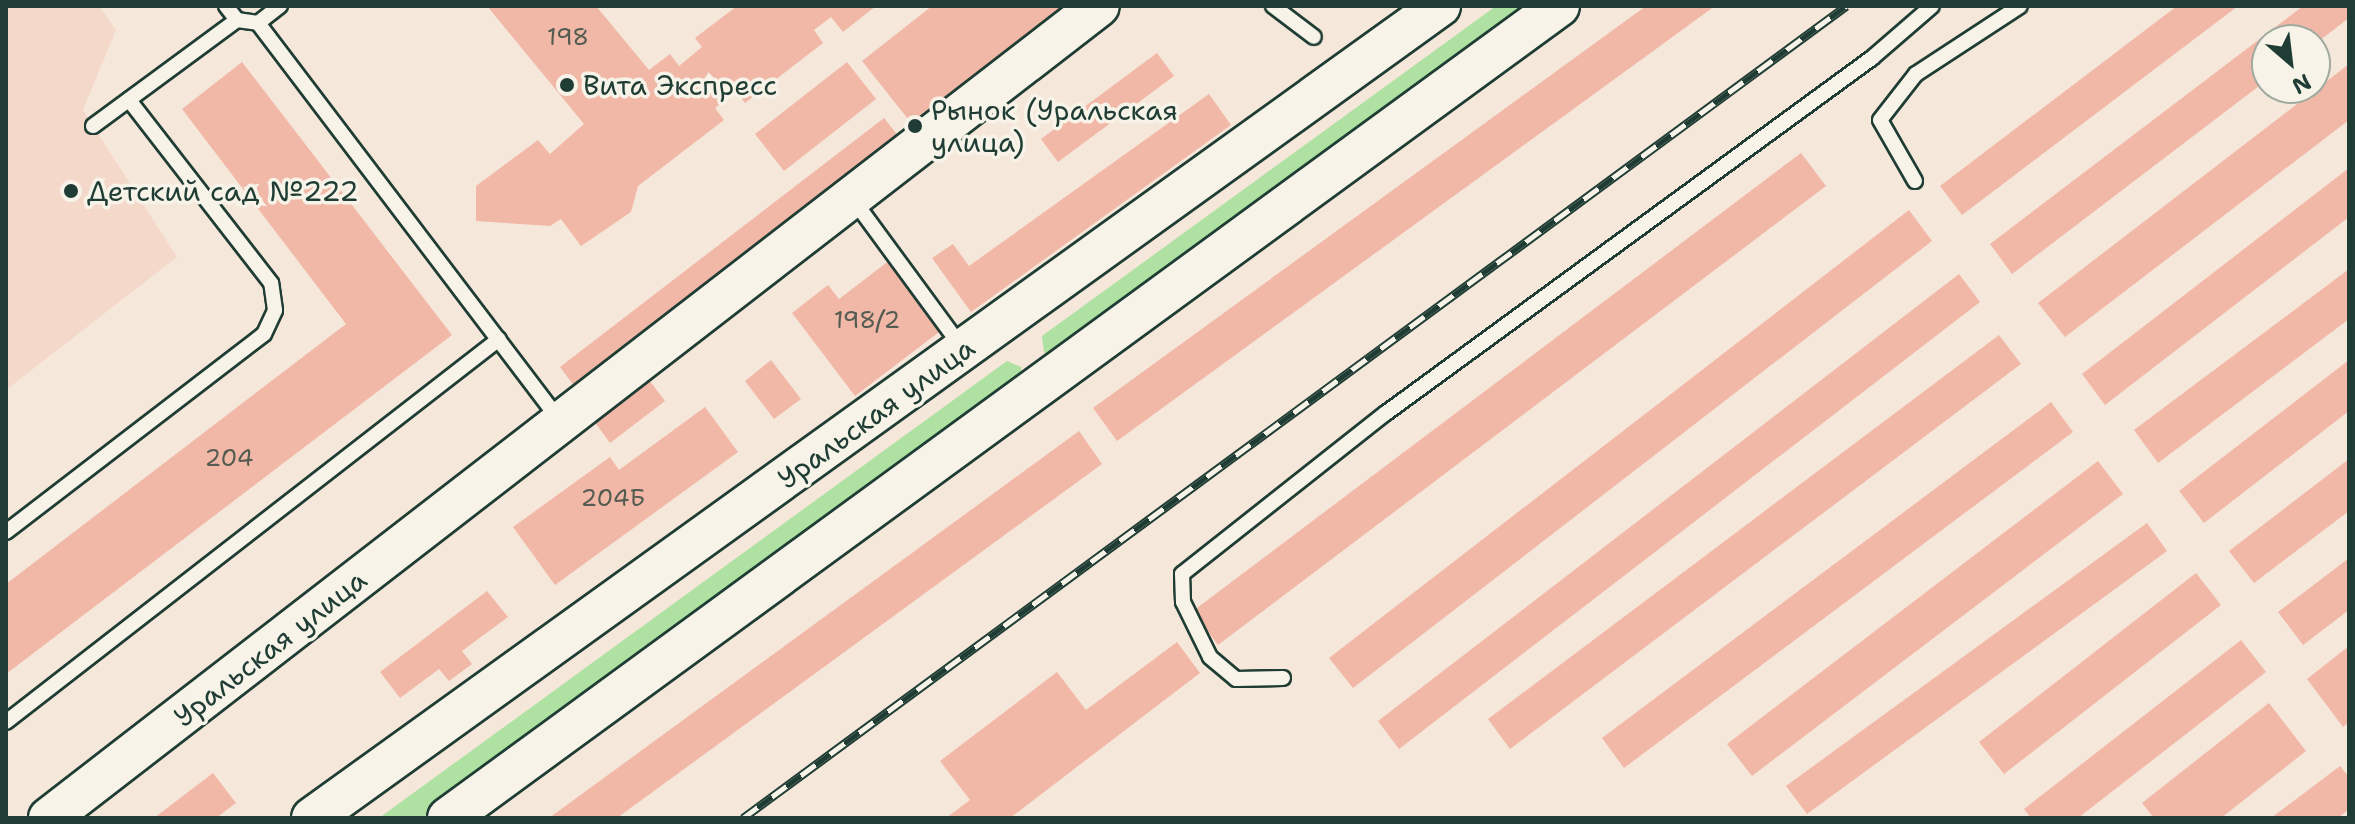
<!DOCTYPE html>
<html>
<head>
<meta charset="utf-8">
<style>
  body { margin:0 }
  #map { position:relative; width:2355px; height:824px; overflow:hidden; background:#f6e7db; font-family:"Shantell Sans",sans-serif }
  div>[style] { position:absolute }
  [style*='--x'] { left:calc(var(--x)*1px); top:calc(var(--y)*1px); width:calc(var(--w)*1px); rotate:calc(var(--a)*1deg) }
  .built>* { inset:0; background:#f4d9cb }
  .green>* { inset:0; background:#aee1a2 }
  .building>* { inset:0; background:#f1b8a7 }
  .roads { filter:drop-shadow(2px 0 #1f3d34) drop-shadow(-2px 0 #1f3d34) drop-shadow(0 2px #1f3d34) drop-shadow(0 -2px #1f3d34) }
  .service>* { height:14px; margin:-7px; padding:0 7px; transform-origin:7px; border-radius:7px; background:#f7f3e8 }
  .secondary>* { height:40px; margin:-20px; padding:0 20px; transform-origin:20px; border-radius:20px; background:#f7f3e8 }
  .rail>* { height:9px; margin-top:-4.5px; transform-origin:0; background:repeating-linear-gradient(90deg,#f7f3e8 0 18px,#1f3d34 0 36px); box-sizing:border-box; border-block:2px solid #1f3d34 }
  .dots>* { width:22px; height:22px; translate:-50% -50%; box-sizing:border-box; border:4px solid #f7f3e8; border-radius:50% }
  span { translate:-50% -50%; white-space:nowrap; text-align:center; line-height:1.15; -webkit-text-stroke:7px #f7f3e8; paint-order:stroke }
  .number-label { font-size:24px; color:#545c51 }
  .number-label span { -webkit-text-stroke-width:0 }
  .poi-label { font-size:28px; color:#1f3d34 }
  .left { translate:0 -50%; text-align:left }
  .street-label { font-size:28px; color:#1f3d34 }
  .frame { position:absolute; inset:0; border:8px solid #1f3d34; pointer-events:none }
  .north { position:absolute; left:2251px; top:24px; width:80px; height:80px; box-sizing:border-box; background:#f7f3e8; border:2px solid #a1aaa0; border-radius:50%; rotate:152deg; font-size:22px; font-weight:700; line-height:32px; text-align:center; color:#1f3d34 }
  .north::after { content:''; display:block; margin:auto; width:28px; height:36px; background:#1f3d34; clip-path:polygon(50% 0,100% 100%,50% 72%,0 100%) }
</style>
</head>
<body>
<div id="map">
  <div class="built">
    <i style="clip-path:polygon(6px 6px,99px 6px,116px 30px,83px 110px,177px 257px,6px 390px)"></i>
  </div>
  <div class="green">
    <i style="clip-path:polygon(1496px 6px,1541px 6px,1050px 356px,1044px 352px,1042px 336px)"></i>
    <i style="clip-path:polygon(1007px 361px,1021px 367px,1022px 382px,422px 818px,379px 818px)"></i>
  </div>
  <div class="building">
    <i style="clip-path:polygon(487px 6px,596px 6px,649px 70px,670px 54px,679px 66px,702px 47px,695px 38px,737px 6px,876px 6px,843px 32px,831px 17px,814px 30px,823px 43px,745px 103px,736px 91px,715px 108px,724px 120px,638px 186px,631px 212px,581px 246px,561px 219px,550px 226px,476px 221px,476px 186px,538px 140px,550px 154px,584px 124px)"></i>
    <i style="clip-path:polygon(932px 6px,1074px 6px,919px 133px,862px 61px)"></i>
    <i style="clip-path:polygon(1646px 6px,1715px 6px,1117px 441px,1093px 408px)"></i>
    <i style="clip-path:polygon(2177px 6px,2238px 6px,1962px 215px,1940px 186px)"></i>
    <i style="clip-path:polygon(2303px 6px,2349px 6px,2349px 18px,2315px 44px,2267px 40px,2267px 80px,2012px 274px,1990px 244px)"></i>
    <i style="clip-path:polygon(1157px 53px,1174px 76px,1058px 162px,1041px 139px)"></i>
    <i style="clip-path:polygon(242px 62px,452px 335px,6px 674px,6px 584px,346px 324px,182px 109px)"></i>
    <i style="clip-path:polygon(847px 62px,876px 99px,784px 171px,755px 134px)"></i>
    <i style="clip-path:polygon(2349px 64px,2349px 120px,2065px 337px,2038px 303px)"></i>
    <i style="clip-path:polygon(1209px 94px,1231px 125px,971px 312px,932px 258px,953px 244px,969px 266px)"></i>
    <i style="clip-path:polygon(884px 118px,899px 137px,575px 387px,560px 367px)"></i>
    <i style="clip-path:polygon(1801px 153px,1826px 186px,1218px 645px,1193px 611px)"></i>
    <i style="clip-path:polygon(2349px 168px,2349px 217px,2105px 405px,2082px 374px)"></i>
    <i style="clip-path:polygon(1909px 210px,1932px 241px,1353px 688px,1329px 658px)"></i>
    <i style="clip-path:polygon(890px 260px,943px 329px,855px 396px,792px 313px,828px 285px,839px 299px)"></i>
    <i style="clip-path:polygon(2349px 269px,2349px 319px,2158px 463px,2134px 430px)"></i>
    <i style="clip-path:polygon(1959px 274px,1980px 302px,1399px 749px,1378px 721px)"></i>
    <i style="clip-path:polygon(1999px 335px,2021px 364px,1510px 749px,1488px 719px)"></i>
    <i style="clip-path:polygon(771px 360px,801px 399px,774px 419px,745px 381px)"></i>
    <i style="clip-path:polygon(2349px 360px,2349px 411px,2204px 523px,2179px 491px)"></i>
    <i style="clip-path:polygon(646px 376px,665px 401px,610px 443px,591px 417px)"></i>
    <i style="clip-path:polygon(2051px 402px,2073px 432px,1624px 768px,1602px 738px)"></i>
    <i style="clip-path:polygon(705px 407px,738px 452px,555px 585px,513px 527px,610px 457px,619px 470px)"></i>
    <i style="clip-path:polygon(1079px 431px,1102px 464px,617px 818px,549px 818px)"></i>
    <i style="clip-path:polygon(2349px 459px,2349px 511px,2254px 583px,2229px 551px)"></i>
    <i style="clip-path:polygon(2098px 461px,2123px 494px,1752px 776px,1727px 744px)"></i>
    <i style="clip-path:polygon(2147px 523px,2167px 551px,1807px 814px,1786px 786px)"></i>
    <i style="clip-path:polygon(2349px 558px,2349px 610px,2303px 645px,2278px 612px)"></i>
    <i style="clip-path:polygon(2196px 573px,2221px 605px,2004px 774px,1979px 742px)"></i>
    <i style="clip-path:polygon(487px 591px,508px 617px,462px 651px,472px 664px,449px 681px,439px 669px,400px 698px,380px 672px)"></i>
    <i style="clip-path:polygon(2241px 640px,2266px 672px,2078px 818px,2031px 818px,2024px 809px)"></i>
    <i style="clip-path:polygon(1177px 642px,1200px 673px,1010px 818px,946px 818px,970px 800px,940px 761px,1057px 672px,1086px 710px)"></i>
    <i style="clip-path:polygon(2349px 646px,2349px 722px,2343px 727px,2307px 679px)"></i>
    <i style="clip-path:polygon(2269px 703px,2306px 751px,2221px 818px,2154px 818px,2142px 803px)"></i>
    <i style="clip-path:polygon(2340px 766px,2349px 777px,2349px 809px,2338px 818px,2271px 818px)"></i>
    <i style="clip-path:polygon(213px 773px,236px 803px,216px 818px,154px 818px)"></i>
  </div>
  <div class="roads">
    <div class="service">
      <i style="--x:226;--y:6;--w:18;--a:52"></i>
      <i style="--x:237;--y:20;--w:21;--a:8"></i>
      <i style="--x:258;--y:23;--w:498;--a:52.8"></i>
      <i style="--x:1273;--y:6;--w:51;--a:37.1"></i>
      <i style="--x:258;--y:23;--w:28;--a:-38"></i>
      <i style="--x:93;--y:126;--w:179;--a:-36.4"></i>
      <i style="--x:1915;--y:181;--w:70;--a:-119.8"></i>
      <i style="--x:1880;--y:120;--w:58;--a:-52"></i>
      <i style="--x:1916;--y:74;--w:124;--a:-33.2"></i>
      <i style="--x:852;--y:198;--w:187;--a:53.7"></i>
      <i style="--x:6;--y:532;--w:325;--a:-37.5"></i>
      <i style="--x:264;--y:334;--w:26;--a:-65"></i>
      <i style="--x:275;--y:310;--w:27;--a:-98"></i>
      <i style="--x:271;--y:283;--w:232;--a:-127.8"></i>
      <i style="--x:1283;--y:678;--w:47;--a:178.8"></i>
      <i style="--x:1236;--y:679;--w:34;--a:-140"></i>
      <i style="--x:1210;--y:657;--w:61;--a:-116.1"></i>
      <i style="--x:1183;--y:602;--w:28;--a:-92"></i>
      <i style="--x:1182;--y:574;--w:260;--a:-38.3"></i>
      <i style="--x:1386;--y:413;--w:602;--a:-36.15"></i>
      <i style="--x:1872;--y:58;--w:79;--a:-40.9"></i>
      <i style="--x:6;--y:722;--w:624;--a:-37.84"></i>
    </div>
    <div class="secondary">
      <i style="--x:49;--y:818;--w:1327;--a:-37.72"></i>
      <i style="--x:312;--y:818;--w:1390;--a:-35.75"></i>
      <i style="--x:448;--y:818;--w:1376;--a:-36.16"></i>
    </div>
  </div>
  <div class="rail">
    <i style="--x:743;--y:818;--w:1370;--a:-36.36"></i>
  </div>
  <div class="dots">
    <i style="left:567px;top:85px;background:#1f3d34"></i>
    <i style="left:915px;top:126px;background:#1f3d34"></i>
    <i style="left:71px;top:191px;background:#1f3d34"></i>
  </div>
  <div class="number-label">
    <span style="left:568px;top:38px">198</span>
    <span style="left:867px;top:321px">198/2</span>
    <span style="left:229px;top:459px">204</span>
    <span style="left:613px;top:499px">204Б</span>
  </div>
  <div class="poi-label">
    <span class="left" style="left:583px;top:85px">Вита Экспресс</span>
    <span class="left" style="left:931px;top:126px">Рынок (Уральская<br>улица)</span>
    <span class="left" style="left:87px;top:191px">Детский сад №222</span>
  </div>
  <div class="street-label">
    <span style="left:876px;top:413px;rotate:-36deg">Уральская улица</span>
    <span style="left:270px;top:648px;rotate:-38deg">Уральская улица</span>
  </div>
  <div class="frame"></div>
  <div class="north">N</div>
</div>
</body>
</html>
